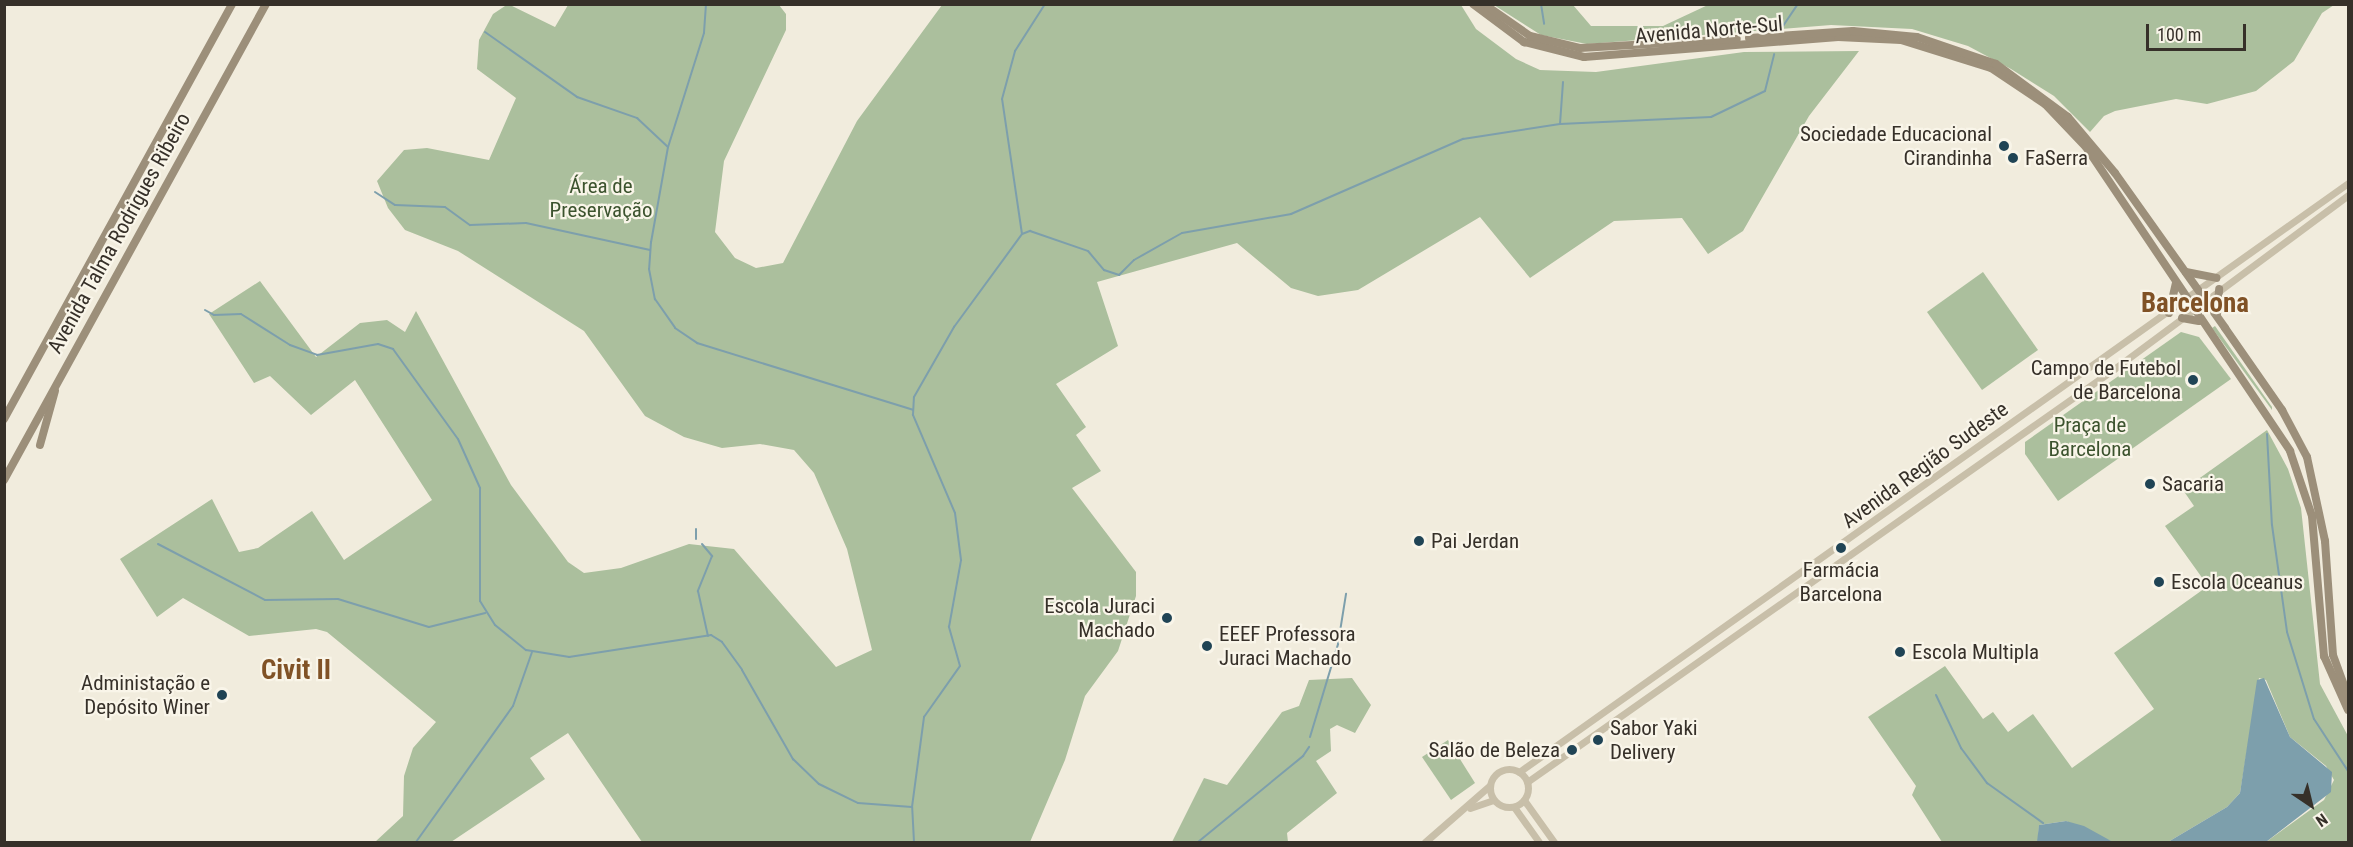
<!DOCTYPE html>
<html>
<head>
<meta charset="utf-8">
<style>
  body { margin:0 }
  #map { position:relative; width:2353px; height:847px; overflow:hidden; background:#f1ecdd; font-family:"Roboto Condensed",sans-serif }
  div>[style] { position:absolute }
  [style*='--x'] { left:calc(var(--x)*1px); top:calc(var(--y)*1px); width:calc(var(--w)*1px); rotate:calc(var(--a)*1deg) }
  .green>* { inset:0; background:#abbf9d }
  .water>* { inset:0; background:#7d9fac }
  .stream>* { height:2px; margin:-1px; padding:0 1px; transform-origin:1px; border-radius:1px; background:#7d9fac }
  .tertiary>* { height:7px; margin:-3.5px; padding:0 3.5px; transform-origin:3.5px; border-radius:3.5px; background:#c8bfa9 }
  .tertiary>.ring { margin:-3.5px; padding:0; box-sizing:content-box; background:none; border:7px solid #c8bfa9; border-radius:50% }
  .secondary>* { height:8px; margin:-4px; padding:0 4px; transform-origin:4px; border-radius:4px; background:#9c8f7a }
  .dots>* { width:16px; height:16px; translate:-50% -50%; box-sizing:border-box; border:3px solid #f9f5e9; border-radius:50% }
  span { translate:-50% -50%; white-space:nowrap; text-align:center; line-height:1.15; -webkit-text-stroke:4.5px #f9f5e9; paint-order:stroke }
  .street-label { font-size:21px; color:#363029 }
  .poi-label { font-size:21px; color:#363029 }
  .right { translate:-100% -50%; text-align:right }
  .left { translate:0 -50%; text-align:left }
  .park-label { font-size:21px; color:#3c532e }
  .district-label { font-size:27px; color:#805226; font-weight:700 }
  .frame { position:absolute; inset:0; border:6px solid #363029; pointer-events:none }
  .north { position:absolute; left:2281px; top:775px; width:60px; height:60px; -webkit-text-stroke:4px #f9f5e9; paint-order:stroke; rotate:145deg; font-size:16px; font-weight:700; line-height:24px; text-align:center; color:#363029 }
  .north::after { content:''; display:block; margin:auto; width:21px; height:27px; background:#363029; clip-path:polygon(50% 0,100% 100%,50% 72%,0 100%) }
  .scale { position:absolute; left:2146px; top:24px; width:100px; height:27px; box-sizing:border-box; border:3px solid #363029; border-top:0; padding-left:8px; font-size:18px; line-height:21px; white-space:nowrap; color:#363029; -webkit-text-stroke:4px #f9f5e9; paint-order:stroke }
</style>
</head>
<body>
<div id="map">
  <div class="green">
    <i style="clip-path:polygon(508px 4px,555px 27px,568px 5px,779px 5px,786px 14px,786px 30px,724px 161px,715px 232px,735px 258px,756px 268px,783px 263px,857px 121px,942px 5px,1461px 5px,1476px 29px,1516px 59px,1540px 70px,1596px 72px,1744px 52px,1859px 51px,1809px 116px,1743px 231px,1708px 254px,1682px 218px,1614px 221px,1530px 278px,1480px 217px,1358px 290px,1318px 296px,1291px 288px,1237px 243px,1097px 282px,1118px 346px,1056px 384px,1086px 427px,1076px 435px,1101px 471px,1072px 488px,1136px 572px,1136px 596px,1118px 651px,1085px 696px,1065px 760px,1030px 842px,642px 842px,568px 733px,530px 758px,545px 779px,451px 842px,375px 842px,403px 816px,404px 776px,413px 748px,436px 722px,327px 632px,316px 629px,249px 636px,183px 598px,157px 617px,120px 559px,212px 499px,239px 552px,258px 548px,312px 511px,344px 560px,432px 500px,355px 380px,311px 415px,270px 376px,254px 383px,209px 314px,260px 281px,316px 357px,360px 323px,387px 320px,405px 332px,416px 311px,511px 485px,568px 562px,584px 573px,621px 568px,689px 544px,734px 549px,836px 667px,872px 650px,847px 549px,814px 473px,794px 450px,760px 444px,722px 448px,684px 437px,645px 416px,584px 331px,458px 251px,405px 230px,388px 208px,377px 181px,404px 150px,427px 148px,489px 160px,516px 98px,477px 69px,479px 40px,493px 14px)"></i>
    <i style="clip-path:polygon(1710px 4px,2334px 5px,2322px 13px,2294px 61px,2256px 91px,2207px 104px,2176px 99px,2115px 111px,2104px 116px,2090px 132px,2054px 96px,2011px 69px,1968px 46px,1912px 29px,1831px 25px,1587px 44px,1541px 35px,1494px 5px,1573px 5px,1591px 26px,1663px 26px)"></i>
    <i style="clip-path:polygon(1983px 272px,2038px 350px,1982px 390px,1927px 312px)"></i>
    <i style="clip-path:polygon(2215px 326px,2272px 407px,2272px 410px,2212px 328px)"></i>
    <i style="clip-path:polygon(2181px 332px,2199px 337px,2231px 379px,2058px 501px,2025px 454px,2025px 442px)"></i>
    <i style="clip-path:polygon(2267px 430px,2288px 469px,2301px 508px,2320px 684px,2348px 736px,2348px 842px,2266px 842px,2324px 800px,2334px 780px,2326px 766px,2290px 737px,2266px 680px,2259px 678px,2240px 793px,2227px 807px,2168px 842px,2113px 842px,2066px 821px,2039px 825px,2038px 842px,1942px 842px,1912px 795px,1916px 786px,1868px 717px,1945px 666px,1983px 719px,1993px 712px,2008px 732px,2033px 714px,2072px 768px,2154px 709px,2114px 653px,2208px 586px,2165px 526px,2194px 506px,2183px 490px)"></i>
    <i style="clip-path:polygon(1352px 678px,1371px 705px,1355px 733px,1337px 725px,1330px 729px,1331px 751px,1316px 761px,1337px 793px,1287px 833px,1288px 842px,1172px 842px,1204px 778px,1227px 785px,1282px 712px,1299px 706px,1309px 680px)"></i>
    <i style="clip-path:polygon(1448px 740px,1475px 783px,1451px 800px,1422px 757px)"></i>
  </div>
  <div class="water">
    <i style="clip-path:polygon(2264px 678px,2290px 737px,2332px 772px,2331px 792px,2266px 842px,2168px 842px,2227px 807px,2240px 793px,2257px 680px)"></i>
    <i style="clip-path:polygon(2066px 821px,2084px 826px,2113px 842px,2037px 842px,2039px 825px)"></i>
  </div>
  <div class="stream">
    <i style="--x:706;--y:4;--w:29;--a:94"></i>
    <i style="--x:704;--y:33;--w:120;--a:107.5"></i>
    <i style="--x:668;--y:147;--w:97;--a:100.1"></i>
    <i style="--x:651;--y:242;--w:27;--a:94"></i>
    <i style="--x:649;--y:269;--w:31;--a:79"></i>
    <i style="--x:655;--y:299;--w:35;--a:55"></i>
    <i style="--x:675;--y:328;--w:27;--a:34"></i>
    <i style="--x:697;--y:343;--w:226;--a:17.2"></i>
    <i style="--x:1541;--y:4;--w:20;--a:81"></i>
    <i style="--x:1783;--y:26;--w:27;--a:-56"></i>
    <i style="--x:485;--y:32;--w:113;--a:35.2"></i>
    <i style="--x:577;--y:97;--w:64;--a:19.3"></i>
    <i style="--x:637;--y:118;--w:42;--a:43.1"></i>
    <i style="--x:1560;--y:124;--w:42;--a:-85.9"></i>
    <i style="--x:375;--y:192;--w:24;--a:33"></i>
    <i style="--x:395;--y:205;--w:50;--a:2.3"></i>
    <i style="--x:445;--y:207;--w:31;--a:36"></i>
    <i style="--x:470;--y:225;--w:56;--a:-2"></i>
    <i style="--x:526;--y:223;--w:127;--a:12.3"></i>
    <i style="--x:1022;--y:234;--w:9;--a:-21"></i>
    <i style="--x:1030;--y:231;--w:61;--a:19"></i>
    <i style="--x:1088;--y:251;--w:25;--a:50"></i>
    <i style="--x:1104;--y:270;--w:16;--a:18"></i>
    <i style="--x:1119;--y:275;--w:21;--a:-45"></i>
    <i style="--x:1134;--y:260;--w:55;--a:-29.4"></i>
    <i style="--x:1182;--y:233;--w:111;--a:-9.9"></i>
    <i style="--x:1291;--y:214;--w:188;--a:-23.6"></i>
    <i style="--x:1463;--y:139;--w:98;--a:-8.8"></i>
    <i style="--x:1560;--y:124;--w:151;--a:-2.7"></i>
    <i style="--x:1711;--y:117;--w:60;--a:-25.7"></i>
    <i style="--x:1765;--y:91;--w:38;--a:-76"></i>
    <i style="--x:205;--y:310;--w:10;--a:29"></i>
    <i style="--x:214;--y:315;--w:27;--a:-2"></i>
    <i style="--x:241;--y:314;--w:58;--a:32.3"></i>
    <i style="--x:290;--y:345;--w:29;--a:20"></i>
    <i style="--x:317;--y:355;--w:62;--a:-10.2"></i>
    <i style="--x:378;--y:344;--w:16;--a:18"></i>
    <i style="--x:393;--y:349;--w:111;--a:54.2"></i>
    <i style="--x:458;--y:439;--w:54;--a:65.8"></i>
    <i style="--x:480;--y:488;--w:113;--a:90"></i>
    <i style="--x:480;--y:601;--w:28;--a:58"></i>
    <i style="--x:495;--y:625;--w:40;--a:39"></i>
    <i style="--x:526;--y:650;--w:44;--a:9.2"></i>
    <i style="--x:569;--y:657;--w:144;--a:-8.8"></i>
    <i style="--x:711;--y:635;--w:13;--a:32"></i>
    <i style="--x:722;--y:642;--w:34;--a:54"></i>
    <i style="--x:742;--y:670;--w:103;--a:60.2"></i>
    <i style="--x:793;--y:759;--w:36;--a:44"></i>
    <i style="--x:819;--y:784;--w:43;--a:26"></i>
    <i style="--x:858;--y:803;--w:54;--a:4.2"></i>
    <i style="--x:2267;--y:434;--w:91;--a:86.9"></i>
    <i style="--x:2272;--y:525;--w:108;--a:82"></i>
    <i style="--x:2287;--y:632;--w:91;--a:72.8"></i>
    <i style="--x:2314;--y:719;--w:62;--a:56.8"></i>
    <i style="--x:696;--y:529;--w:10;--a:90"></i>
    <i style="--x:158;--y:544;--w:121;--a:27.6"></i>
    <i style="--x:265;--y:600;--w:73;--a:-0.8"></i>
    <i style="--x:338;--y:599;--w:95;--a:17.1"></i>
    <i style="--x:429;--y:627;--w:58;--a:-14"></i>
    <i style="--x:702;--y:544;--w:16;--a:50"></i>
    <i style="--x:712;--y:556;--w:38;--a:112"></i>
    <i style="--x:698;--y:591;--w:46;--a:77.5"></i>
    <i style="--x:1936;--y:695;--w:59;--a:64.7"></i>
    <i style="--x:1961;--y:748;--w:44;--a:53.4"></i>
    <i style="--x:1987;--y:783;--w:69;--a:35.5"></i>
    <i style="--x:1310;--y:737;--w:97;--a:-73.2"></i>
    <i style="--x:1338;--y:644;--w:51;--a:-80.9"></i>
    <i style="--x:416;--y:842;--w:167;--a:-54.5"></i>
    <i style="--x:513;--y:706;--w:57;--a:-70.6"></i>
    <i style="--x:914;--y:842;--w:35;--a:-93"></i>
    <i style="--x:912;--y:807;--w:91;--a:-82.4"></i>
    <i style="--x:924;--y:717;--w:62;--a:-54.8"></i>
    <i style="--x:960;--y:666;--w:41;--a:-105.8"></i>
    <i style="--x:949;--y:627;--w:68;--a:-79.8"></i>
    <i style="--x:961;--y:560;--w:47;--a:-97.3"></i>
    <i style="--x:955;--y:513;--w:107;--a:-113.2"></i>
    <i style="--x:913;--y:415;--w:18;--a:-87"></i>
    <i style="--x:914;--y:397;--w:81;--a:-60.3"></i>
    <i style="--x:954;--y:327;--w:115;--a:-53.8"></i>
    <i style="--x:1022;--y:234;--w:136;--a:-98.4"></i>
    <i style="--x:1002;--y:99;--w:50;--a:-74.8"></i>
    <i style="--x:1015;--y:51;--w:56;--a:-57.4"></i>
    <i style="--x:1198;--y:842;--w:136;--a:-39.3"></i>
    <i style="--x:1303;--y:756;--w:11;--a:-56"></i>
  </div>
  <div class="tertiary">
    <i class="ring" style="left:1490px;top:769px;width:31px;height:31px"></i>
    <i style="--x:1519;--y:772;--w:1017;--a:-35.39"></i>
    <i style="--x:1527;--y:782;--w:718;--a:-35.13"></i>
    <i style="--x:2114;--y:369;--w:292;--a:-36.6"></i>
    <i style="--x:1524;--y:800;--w:52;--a:54.5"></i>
    <i style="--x:1514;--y:807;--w:43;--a:54.5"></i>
    <i style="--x:1470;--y:808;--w:24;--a:-19"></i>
    <i style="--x:1425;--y:842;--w:85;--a:-41.2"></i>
  </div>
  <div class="secondary">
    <i style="--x:1473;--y:4;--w:64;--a:36.7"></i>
    <i style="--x:1524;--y:42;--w:62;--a:14"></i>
    <i style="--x:1584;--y:57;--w:255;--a:-4.5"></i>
    <i style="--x:1838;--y:37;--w:63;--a:2.7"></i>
    <i style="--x:1901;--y:40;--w:94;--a:17.3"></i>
    <i style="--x:1991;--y:68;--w:65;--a:33.7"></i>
    <i style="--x:2045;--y:104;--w:59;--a:46.4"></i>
    <i style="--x:2086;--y:147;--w:366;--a:56.1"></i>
    <i style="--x:2290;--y:451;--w:69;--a:71.3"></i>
    <i style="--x:2312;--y:516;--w:141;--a:85.1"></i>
    <i style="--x:2324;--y:656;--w:59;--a:66"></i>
    <i style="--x:1484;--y:4;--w:56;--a:34.8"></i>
    <i style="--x:1530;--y:36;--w:51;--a:13.5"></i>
    <i style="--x:1580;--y:48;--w:157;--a:-3.3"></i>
    <i style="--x:1749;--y:38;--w:104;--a:-3.9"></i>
    <i style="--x:1853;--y:31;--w:64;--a:5.4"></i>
    <i style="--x:1917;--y:37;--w:83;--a:18.9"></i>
    <i style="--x:1996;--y:64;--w:89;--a:36.4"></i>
    <i style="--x:2068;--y:117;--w:73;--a:50"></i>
    <i style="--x:2115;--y:173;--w:190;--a:54.6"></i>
    <i style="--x:2225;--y:328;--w:100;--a:55.2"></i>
    <i style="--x:2282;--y:410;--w:53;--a:62"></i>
    <i style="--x:2307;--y:457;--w:86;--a:77.9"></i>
    <i style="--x:2325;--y:541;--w:114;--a:86"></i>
    <i style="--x:2333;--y:655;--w:44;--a:69.9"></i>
    <i style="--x:2186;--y:272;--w:31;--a:11"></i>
    <i style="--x:2169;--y:313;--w:31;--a:-77"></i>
    <i style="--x:2217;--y:314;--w:25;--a:-85"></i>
    <i style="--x:2182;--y:318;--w:17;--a:10"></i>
    <i style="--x:4;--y:419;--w:474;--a:-61.2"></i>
    <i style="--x:40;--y:445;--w:56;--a:-74.5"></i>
    <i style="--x:4;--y:480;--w:543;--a:-61.17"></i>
  </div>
  <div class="dots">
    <i style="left:2004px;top:146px;background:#204455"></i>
    <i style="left:2013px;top:158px;background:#204455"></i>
    <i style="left:2193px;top:380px;background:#204455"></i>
    <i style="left:2150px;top:484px;background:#204455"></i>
    <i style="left:1419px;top:541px;background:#204455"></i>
    <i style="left:1841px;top:548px;background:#204455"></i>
    <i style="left:2159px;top:582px;background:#204455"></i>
    <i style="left:1167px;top:618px;background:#204455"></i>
    <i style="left:1207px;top:646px;background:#204455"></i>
    <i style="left:1900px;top:652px;background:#204455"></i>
    <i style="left:222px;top:695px;background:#204455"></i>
    <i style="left:1598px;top:740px;background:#204455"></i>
    <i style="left:1572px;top:750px;background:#204455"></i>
  </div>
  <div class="street-label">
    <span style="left:1709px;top:30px;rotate:-5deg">Avenida Norte-Sul</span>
    <span style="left:119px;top:233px;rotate:-61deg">Avenida Talma Rodrigues Ribeiro</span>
    <span style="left:1925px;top:465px;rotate:-36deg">Avenida Região Sudeste</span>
  </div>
  <div class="poi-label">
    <span class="right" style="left:1992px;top:146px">Sociedade Educacional<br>Cirandinha</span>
    <span class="left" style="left:2025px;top:158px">FaSerra</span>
    <span class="right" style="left:2181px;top:380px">Campo de Futebol<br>de Barcelona</span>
    <span class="left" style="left:2162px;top:484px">Sacaria</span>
    <span class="left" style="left:1431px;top:541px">Pai Jerdan</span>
    <span style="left:1841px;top:582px">Farmácia<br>Barcelona</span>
    <span class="left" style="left:2171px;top:582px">Escola Oceanus</span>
    <span class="right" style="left:1155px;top:618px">Escola Juraci<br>Machado</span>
    <span class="left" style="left:1219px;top:646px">EEEF Professora<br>Juraci Machado</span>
    <span class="left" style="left:1912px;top:652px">Escola Multipla</span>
    <span class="right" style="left:210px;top:695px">Administação e<br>Depósito Winer</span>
    <span class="left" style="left:1610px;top:740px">Sabor Yaki<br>Delivery</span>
    <span class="right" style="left:1560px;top:750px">Salão de Beleza</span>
  </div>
  <div class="park-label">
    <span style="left:601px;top:198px">Área de<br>Preservação</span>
    <span style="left:2090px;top:437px">Praça de<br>Barcelona</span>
  </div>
  <div class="district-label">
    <span style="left:2195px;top:304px">Barcelona</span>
    <span style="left:296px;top:671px">Civit II</span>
  </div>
  <div class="frame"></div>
  <div class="north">N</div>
  <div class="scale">100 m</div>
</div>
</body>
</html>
